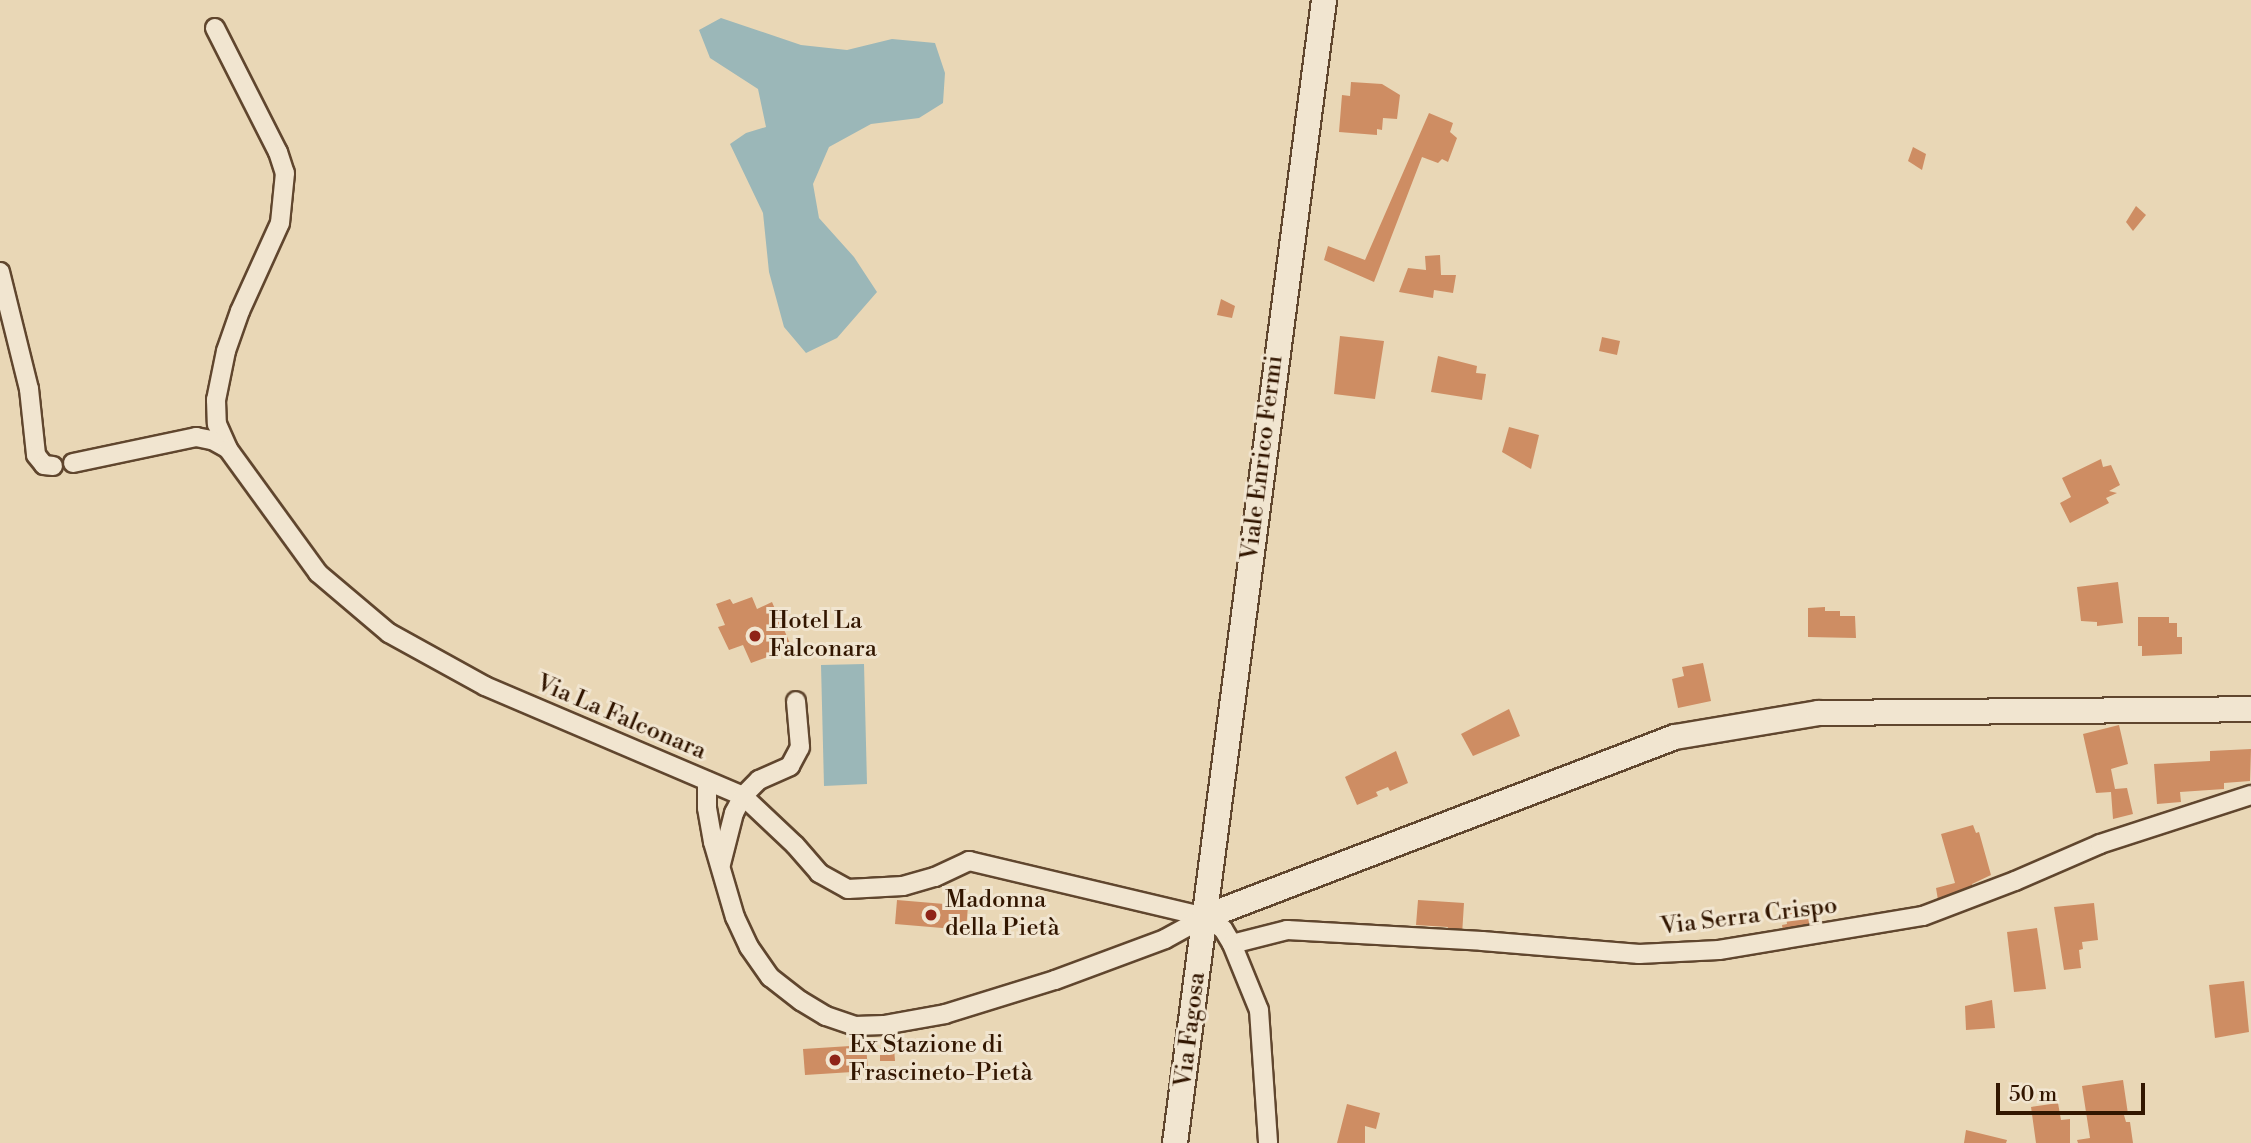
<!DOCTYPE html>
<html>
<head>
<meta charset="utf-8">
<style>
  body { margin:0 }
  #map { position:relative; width:2251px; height:1143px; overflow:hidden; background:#e9d7b6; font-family:"Libre Bodoni",serif }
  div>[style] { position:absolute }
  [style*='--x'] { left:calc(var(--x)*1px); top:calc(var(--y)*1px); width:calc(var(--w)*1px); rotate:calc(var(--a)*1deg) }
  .water>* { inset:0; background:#9bb7b8 }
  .building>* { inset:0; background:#ce8d63 }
  .roads { filter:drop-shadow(2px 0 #60462e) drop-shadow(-2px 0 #60462e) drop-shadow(0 2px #60462e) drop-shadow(0 -2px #60462e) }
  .street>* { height:18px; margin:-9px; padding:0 9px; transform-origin:9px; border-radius:9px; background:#f1e5d0 }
  .secondary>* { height:24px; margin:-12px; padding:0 12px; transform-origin:12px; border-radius:12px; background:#f1e5d0 }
  .dots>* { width:19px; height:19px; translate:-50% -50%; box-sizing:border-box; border:4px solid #f1e5d0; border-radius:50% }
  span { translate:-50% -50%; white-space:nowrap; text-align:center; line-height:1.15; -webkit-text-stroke:6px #f1e5d0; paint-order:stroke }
  .street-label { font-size:24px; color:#321600 }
  .poi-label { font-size:24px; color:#321600 }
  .left { translate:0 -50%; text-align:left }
  .scale { position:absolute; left:1996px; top:1083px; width:149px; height:32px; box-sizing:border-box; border:4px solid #321600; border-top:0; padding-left:9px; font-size:21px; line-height:24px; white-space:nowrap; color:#321600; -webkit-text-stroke:5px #f1e5d0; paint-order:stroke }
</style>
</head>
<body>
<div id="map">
  <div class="water">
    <i style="clip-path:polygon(721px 18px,801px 45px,847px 50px,892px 39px,935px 43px,945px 73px,943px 103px,919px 118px,871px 124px,829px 147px,813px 184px,819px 218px,854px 257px,877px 292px,837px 338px,806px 353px,784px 327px,769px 272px,763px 213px,730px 144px,746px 133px,766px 127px,758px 89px,710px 58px,699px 30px)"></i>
    <i style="clip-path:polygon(864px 664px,867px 784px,824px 786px,821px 665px)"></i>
  </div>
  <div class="building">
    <i style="clip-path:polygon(1351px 82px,1382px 84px,1400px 95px,1397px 119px,1383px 118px,1382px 130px,1377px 129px,1377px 135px,1339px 132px,1342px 95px,1350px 96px)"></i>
    <i style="clip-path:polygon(1429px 113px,1453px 123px,1450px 132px,1457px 138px,1448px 162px,1442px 159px,1438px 163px,1422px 157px,1374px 282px,1324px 260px,1328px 246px,1365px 260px)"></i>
    <i style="clip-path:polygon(1913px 147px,1926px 154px,1922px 170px,1908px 161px)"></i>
    <i style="clip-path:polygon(2136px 206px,2146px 215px,2133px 231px,2126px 222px)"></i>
    <i style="clip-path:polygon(1440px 255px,1441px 275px,1456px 275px,1453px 293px,1434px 290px,1433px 298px,1399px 292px,1408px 268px,1426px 270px,1425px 256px)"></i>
    <i style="clip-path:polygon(1221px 299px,1235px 306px,1232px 318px,1217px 315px)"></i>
    <i style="clip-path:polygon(1340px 336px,1384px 341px,1375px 399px,1334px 394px)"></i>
    <i style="clip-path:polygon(1602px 337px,1620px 341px,1617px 355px,1599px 351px)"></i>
    <i style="clip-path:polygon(1438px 356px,1477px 366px,1476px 373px,1486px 374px,1482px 400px,1431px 392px)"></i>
    <i style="clip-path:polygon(1509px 427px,1539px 435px,1531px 469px,1502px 452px)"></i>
    <i style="clip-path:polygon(2101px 459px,2103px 467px,2111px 465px,2120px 485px,2109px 491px,2117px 493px,2106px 498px,2109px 503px,2070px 523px,2060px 503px,2071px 497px,2062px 478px)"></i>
    <i style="clip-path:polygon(2118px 582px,2123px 623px,2097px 626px,2097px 622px,2081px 621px,2077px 587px)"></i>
    <i style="clip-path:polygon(752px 597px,757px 609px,772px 602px,792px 648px,751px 663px,743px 645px,729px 650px,718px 627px,725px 625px,716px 604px,730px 599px,733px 604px)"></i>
    <i style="clip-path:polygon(1825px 607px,1825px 611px,1840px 611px,1840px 616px,1855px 616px,1856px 638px,1808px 637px,1808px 608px)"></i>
    <i style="clip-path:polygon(2138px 617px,2169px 617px,2169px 623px,2177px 623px,2177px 637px,2182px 637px,2182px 654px,2142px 656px,2142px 646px,2138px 646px)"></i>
    <i style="clip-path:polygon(1703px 663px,1711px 701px,1678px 708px,1672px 679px,1684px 676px,1682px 667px)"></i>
    <i style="clip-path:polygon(1509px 709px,1520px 736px,1473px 756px,1461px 734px)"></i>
    <i style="clip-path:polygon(2119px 725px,2128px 764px,2111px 769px,2115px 789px,2127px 788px,2133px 814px,2113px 819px,2111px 792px,2096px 793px,2083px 734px)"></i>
    <i style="clip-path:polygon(2251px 749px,2250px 781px,2224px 783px,2224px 789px,2180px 792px,2181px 802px,2157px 804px,2154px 764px,2210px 761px,2210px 751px)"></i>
    <i style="clip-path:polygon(1396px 751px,1408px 783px,1390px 791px,1388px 787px,1376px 792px,1378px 796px,1357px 805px,1345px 777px)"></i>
    <i style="clip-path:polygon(1973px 825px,1976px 833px,1979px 832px,1991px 875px,1972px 884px,1975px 895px,1939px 906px,1936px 888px,1955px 883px,1941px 834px)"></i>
    <i style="clip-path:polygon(897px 900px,968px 906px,966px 930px,895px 924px)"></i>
    <i style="clip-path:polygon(1418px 900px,1464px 903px,1462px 935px,1447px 934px,1448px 927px,1416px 925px)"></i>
    <i style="clip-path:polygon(2094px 903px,2098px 940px,2082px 942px,2083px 949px,2079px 950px,2081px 968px,2064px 970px,2054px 907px)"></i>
    <i style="clip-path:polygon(1806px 906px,1811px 934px,1784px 939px,1782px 925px,1787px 924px,1785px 909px)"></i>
    <i style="clip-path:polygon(2037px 928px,2046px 989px,2014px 992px,2007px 932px)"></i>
    <i style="clip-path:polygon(2244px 981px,2249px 1032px,2215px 1038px,2209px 985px)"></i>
    <i style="clip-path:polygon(1992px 1000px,1995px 1028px,1966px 1030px,1965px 1006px)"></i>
    <i style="clip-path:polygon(866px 1045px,868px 1071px,805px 1075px,803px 1049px)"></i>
    <i style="clip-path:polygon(894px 1047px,895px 1061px,880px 1061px,880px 1048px)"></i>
    <i style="clip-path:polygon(2123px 1080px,2128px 1114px,2124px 1115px,2126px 1122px,2130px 1122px,2133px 1143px,2078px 1143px,2077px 1140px,2090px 1138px,2082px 1086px)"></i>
    <i style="clip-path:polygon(2058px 1103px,2061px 1120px,2070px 1119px,2070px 1143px,2036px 1143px,2031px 1107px)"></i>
    <i style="clip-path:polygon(1347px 1104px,1380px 1113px,1376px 1129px,1365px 1126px,1365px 1143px,1337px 1143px)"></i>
    <i style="clip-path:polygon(1966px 1130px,2007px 1140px,2006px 1143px,1964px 1143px)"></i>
  </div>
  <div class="roads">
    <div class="street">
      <i style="--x:215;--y:28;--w:139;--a:63.1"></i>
      <i style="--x:278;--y:152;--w:22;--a:72"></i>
      <i style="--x:285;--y:173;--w:50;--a:95.7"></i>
      <i style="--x:280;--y:223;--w:97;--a:114.4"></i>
      <i style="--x:240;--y:311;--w:42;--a:109.3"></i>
      <i style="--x:226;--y:351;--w:50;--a:101.5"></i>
      <i style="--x:216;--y:400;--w:24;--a:88"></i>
      <i style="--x:217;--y:424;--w:27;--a:66"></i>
      <i style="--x:0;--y:272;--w:121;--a:76.1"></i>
      <i style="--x:29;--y:389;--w:66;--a:83.9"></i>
      <i style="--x:36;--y:455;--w:13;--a:51"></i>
      <i style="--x:44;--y:465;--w:9;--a:6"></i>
      <i style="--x:73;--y:463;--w:126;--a:-11.9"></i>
      <i style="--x:196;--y:437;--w:16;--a:11"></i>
      <i style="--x:212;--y:440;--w:18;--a:29"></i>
      <i style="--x:228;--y:449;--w:153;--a:54"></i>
      <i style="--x:318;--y:573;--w:93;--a:40.2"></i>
      <i style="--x:389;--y:633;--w:110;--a:28.9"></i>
      <i style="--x:485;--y:686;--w:280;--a:23.1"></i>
      <i style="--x:743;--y:796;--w:71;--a:43.3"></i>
      <i style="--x:795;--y:845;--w:37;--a:49"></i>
      <i style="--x:819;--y:873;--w:33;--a:29"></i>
      <i style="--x:848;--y:889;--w:55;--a:-3.1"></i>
      <i style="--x:903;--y:886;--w:33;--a:-16"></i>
      <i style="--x:935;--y:877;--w:38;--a:-25"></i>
      <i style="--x:969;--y:861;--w:243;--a:13.3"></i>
      <i style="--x:1205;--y:917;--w:22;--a:34"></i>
      <i style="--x:1223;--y:929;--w:17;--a:59"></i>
      <i style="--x:1232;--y:944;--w:71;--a:67.8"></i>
      <i style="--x:1259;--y:1010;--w:133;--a:86.1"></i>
      <i style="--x:707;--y:781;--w:27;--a:90"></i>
      <i style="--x:707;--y:808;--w:35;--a:80"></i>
      <i style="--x:713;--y:842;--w:78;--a:73.7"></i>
      <i style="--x:735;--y:917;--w:33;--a:65"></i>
      <i style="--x:749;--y:947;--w:37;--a:55"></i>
      <i style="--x:770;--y:977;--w:39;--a:38"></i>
      <i style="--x:801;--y:1001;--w:29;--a:31"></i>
      <i style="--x:826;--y:1016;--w:31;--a:19"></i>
      <i style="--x:855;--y:1026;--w:29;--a:-2"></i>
      <i style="--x:884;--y:1025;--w:62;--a:-10.2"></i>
      <i style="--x:945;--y:1014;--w:115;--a:-17.2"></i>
      <i style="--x:1055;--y:980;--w:117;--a:-20.4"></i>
      <i style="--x:1165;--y:939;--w:46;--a:-28.8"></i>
      <i style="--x:721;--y:864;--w:53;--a:-75.7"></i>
      <i style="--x:734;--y:813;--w:19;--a:-62"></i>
      <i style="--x:743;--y:796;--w:23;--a:-45"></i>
      <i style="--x:759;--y:780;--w:34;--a:-24"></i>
      <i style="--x:790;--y:766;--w:21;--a:-62"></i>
      <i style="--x:800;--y:747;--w:46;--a:-95"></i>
      <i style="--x:1232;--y:944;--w:57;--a:-14.3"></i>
      <i style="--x:1287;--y:930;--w:195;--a:3.2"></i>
      <i style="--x:1482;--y:941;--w:158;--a:4.7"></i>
      <i style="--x:1639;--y:954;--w:80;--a:-2.9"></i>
      <i style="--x:1719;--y:950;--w:207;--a:-9.5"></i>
      <i style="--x:1923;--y:916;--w:98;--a:-20.8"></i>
      <i style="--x:2015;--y:881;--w:93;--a:-23.5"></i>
      <i style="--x:2100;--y:844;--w:159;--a:-18"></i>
    </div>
    <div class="secondary">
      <i style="--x:1205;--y:917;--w:503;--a:-20.96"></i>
      <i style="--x:1675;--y:737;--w:145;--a:-9.5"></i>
      <i style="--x:1818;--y:713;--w:433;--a:-0.5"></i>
      <i style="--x:1175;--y:1143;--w:1153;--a:-82.57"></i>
    </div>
  </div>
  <div class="dots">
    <i style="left:755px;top:636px;background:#8f2418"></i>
    <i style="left:931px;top:915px;background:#8f2418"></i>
    <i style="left:835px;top:1060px;background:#8f2418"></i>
  </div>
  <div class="street-label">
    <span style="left:1263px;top:458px;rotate:-83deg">Viale Enrico Fermi</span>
    <span style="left:621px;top:718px;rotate:23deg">Via La Falconara</span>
    <span style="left:1749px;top:917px;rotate:-7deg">Via Serra Crispo</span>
    <span style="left:1191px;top:1030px;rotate:-83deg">Via Fagosa</span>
  </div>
  <div class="poi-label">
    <span class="left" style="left:769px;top:636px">Hotel La<br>Falconara</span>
    <span class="left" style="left:945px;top:915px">Madonna<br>della Pietà</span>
    <span class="left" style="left:849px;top:1060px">Ex Stazione di<br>Frascineto-Pietà</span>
  </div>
  <div class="scale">50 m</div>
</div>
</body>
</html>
